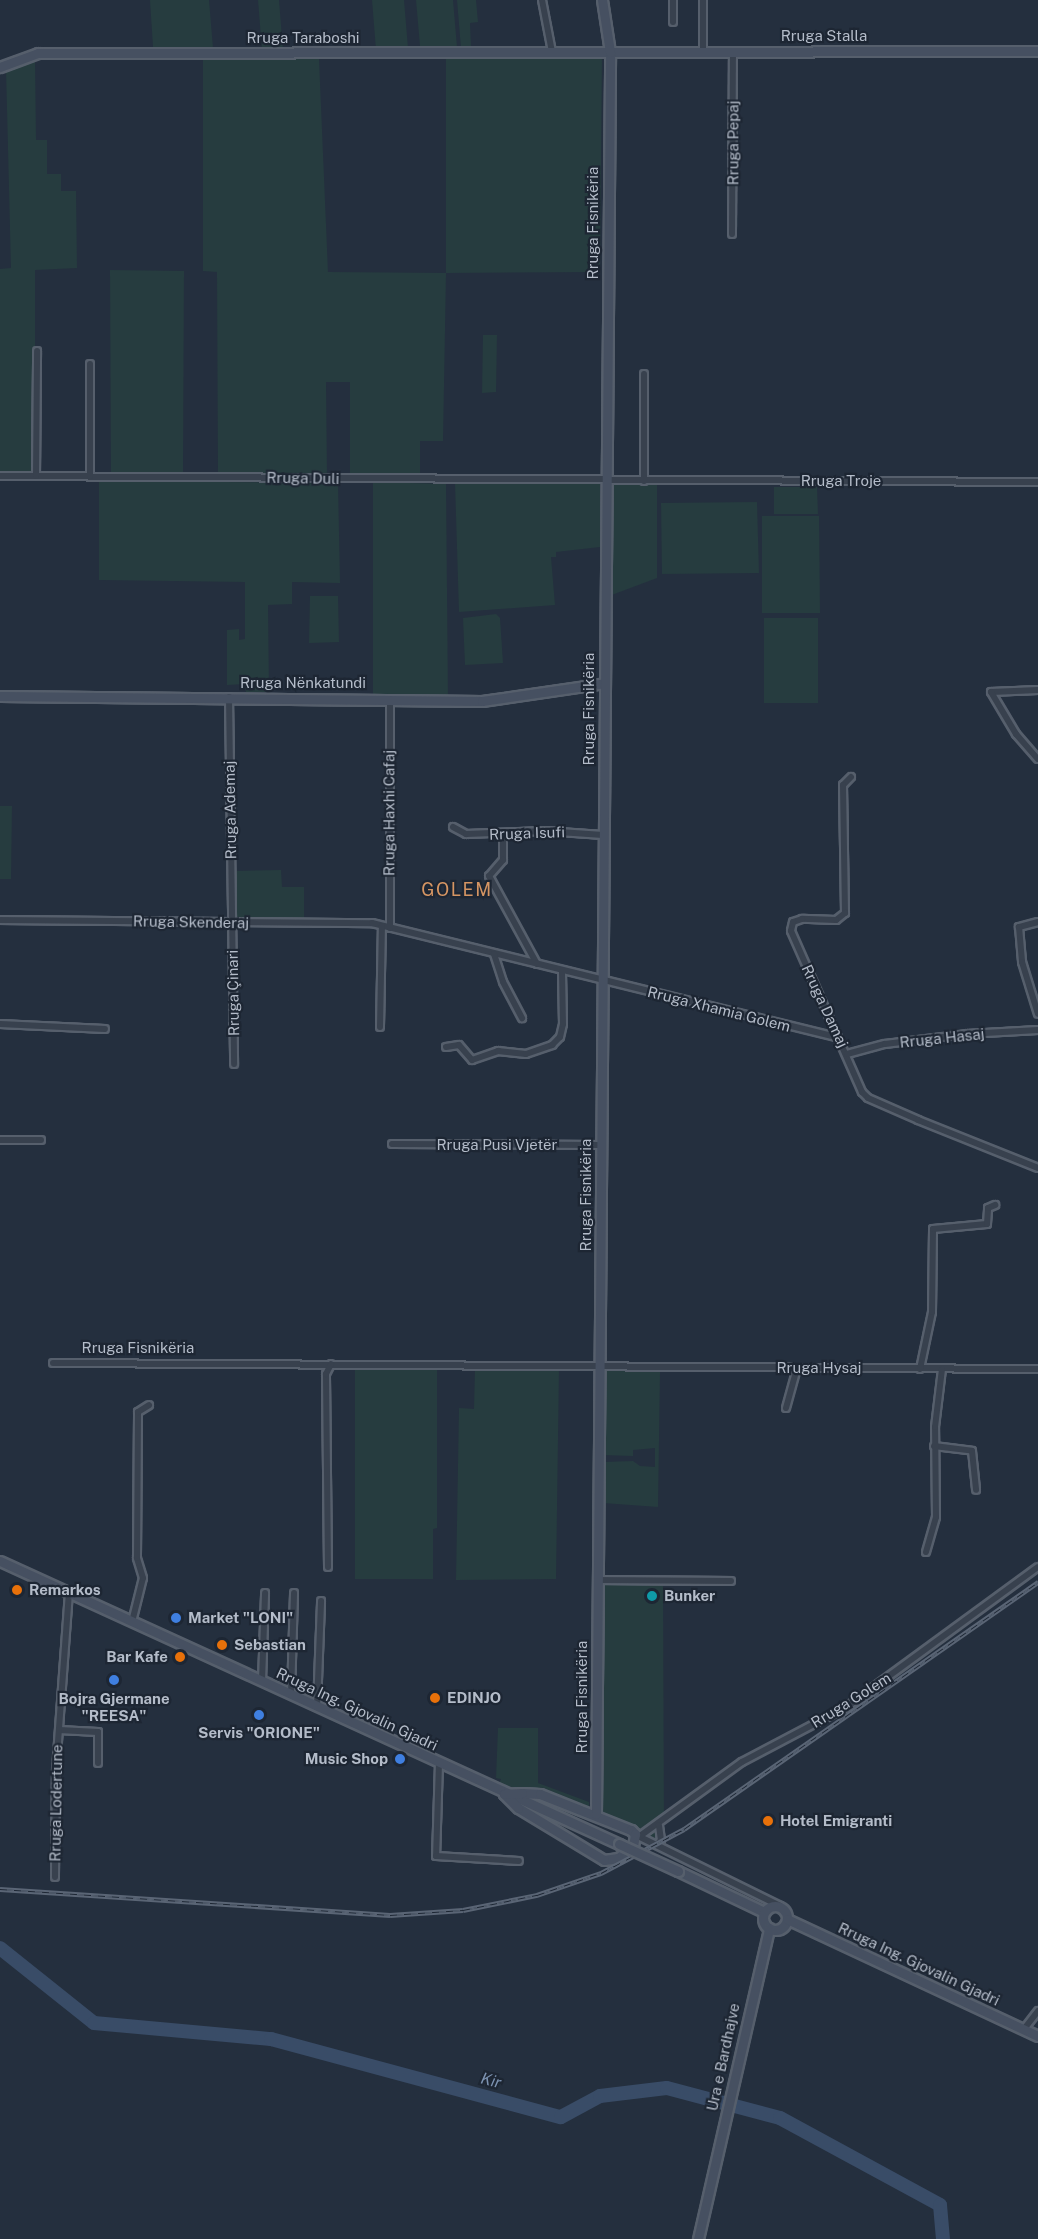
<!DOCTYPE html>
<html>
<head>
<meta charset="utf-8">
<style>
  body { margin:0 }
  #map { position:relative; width:1038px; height:2239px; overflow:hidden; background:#242f3e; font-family:"Public Sans",sans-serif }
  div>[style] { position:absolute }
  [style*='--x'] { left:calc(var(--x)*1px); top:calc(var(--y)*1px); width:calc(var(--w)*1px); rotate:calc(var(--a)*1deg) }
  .green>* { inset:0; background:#263c3f }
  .river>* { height:14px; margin:-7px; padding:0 7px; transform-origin:7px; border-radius:7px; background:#394c67 }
  .roads { filter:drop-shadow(2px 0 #565f6c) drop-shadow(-2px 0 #565f6c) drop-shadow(0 2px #565f6c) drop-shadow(0 -2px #565f6c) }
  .street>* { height:6px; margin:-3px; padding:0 3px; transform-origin:3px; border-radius:3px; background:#38414e }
  .secondary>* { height:9px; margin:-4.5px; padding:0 4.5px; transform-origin:4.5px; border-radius:4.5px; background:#465061 }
  .secondary>.ring { margin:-4.5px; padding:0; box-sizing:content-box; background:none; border:9px solid #465061; border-radius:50% }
  .rail>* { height:4.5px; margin-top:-2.25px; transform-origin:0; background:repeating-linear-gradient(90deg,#1d2633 0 7px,#5a6575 0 14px); box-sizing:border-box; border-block:2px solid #5a6575 }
  .bridges { filter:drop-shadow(2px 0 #565f6c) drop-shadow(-2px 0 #565f6c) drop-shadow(0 2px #565f6c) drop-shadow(0 -2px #565f6c) }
  .secondary-bridge>* { height:9px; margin:-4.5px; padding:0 4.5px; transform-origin:4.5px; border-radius:4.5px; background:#465061 }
  .dots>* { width:16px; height:16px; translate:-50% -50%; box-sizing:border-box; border:3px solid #1d2633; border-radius:50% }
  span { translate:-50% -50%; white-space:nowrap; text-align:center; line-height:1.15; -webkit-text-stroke:4.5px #1d2633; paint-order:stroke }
  .street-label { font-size:15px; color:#b4bcc9 }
  .poi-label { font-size:15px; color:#b4bcc9; font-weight:700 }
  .left { translate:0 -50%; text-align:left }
  .right { translate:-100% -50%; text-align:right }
  .water-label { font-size:16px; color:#7c92b1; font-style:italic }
  .quarter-label { font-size:18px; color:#d59563; letter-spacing:1.5px }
</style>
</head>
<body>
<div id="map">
  <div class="green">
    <i style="clip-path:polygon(150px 0,209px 0,213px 48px,153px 47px)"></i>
    <i style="clip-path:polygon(258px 0,279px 0,283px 50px,262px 50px)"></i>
    <i style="clip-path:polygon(372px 0,404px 0,408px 48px,376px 50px)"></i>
    <i style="clip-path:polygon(416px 0,453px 0,457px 47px,420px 46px)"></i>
    <i style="clip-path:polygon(457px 0,476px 0,478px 22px,470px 23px,471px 47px,461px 48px)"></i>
    <i style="clip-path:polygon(602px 55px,600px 272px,446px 273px,443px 441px,420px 441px,420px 476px,350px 476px,350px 382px,326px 382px,327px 476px,218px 476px,217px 272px,203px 271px,203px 58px,319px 59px,328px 272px,446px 273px,446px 58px)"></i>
    <i style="clip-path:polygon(35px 59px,36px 140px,47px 140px,47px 174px,61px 174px,61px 191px,76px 191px,77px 268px,35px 270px,35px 468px,31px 473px,0 473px,0 269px,11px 268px,6px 69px)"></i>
    <i style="clip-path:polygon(110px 270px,184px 271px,183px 472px,179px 476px,111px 473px)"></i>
    <i style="clip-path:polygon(483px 335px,497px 335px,496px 392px,482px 393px)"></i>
    <i style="clip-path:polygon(99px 481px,338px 483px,340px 583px,292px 582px,292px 604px,268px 605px,269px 692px,246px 692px,245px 684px,227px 685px,227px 630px,239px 629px,239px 640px,245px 639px,245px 582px,99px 580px)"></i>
    <i style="clip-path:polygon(373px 482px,446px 484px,448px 696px,373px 694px)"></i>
    <i style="clip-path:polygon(455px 483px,600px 484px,600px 547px,556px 552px,556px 557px,551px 557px,555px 605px,459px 612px)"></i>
    <i style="clip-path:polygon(657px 484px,657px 578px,609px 596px,614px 485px)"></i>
    <i style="clip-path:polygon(774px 487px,817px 487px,818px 514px,774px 514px)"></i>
    <i style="clip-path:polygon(757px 502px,759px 573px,662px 574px,661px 503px)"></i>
    <i style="clip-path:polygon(762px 516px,819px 516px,820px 613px,762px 613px)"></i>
    <i style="clip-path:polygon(310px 596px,338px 596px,339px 642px,309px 643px)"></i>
    <i style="clip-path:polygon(496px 614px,500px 618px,503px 663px,465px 665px,463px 618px)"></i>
    <i style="clip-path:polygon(764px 618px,818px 618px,818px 703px,764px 703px)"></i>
    <i style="clip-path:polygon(0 806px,12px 806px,11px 879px,0 879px)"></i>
    <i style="clip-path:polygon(281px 870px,282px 887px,304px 887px,304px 920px,233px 918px,234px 871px)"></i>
    <i style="clip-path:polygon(355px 1368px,437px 1368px,437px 1528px,433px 1529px,433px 1579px,355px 1579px)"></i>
    <i style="clip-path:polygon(559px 1368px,556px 1579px,456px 1580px,459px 1408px,474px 1409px,475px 1369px)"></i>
    <i style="clip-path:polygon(605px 1370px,660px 1372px,658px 1507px,603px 1503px,604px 1462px,633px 1461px,640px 1466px,655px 1467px,655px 1448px,633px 1450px,633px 1456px,603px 1455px)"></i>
    <i style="clip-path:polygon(605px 1584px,663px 1584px,664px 1821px,655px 1842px,603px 1814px,600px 1806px,602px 1587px)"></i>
    <i style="clip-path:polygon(498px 1728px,538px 1728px,538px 1783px,589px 1802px,589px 1807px,499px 1784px,501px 1779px,496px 1778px)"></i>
  </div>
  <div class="river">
    <i style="--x:0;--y:1948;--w:120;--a:38.6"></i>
    <i style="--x:94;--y:2023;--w:178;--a:5.2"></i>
    <i style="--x:271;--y:2039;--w:300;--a:15.1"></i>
    <i style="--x:561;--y:2117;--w:44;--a:-28.3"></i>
    <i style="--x:600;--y:2096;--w:67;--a:-6.8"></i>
    <i style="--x:667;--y:2088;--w:117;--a:14.9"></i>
    <i style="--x:780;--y:2118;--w:182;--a:28.5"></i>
    <i style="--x:940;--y:2205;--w:34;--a:85"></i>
  </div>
  <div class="roads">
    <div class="street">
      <i style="--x:542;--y:0;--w:53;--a:79.1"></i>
      <i style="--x:673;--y:0;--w:22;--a:90"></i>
      <i style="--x:703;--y:52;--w:52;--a:-90"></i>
      <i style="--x:732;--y:234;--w:182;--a:-89.7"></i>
      <i style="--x:0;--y:476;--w:1038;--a:0.33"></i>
      <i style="--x:36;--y:476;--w:125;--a:-89.5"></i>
      <i style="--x:90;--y:476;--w:112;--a:-90"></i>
      <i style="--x:644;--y:481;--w:107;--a:-90"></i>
      <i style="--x:1038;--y:690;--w:47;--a:177.6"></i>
      <i style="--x:991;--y:692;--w:49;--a:59.2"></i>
      <i style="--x:1016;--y:734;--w:33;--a:49"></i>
      <i style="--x:229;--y:697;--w:367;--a:89.2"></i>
      <i style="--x:851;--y:777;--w:11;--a:135"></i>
      <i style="--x:843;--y:785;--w:128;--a:89.1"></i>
      <i style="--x:845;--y:913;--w:11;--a:142"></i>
      <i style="--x:836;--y:920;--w:34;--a:-178"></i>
      <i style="--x:802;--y:919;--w:9;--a:162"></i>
      <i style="--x:793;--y:922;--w:9;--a:103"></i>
      <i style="--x:791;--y:931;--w:176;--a:66.2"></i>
      <i style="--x:862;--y:1092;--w:8;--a:45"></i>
      <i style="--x:868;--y:1098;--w:55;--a:23.7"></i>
      <i style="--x:918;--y:1120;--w:129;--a:21.8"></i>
      <i style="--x:453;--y:827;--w:15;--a:28"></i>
      <i style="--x:466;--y:834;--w:79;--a:-2.2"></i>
      <i style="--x:545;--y:831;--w:58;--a:3.9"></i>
      <i style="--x:503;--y:833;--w:27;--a:90"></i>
      <i style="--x:503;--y:860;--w:21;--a:131"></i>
      <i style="--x:489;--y:876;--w:100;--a:61.4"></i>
      <i style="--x:0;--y:920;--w:372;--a:0.5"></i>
      <i style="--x:372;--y:923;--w:478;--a:13.8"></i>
      <i style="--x:1038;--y:922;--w:20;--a:165"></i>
      <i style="--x:1019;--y:927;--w:35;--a:85"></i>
      <i style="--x:1022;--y:962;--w:54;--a:72.9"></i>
      <i style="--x:390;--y:928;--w:229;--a:-90"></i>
      <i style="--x:494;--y:954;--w:29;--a:72"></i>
      <i style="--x:503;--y:982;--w:41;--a:62.2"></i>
      <i style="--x:0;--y:1024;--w:105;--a:2.7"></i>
      <i style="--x:380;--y:1027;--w:101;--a:-88.9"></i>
      <i style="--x:446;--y:1047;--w:13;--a:-9"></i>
      <i style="--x:459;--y:1045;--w:20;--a:49"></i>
      <i style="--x:472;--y:1060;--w:28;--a:-19"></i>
      <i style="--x:498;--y:1051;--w:28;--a:6"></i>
      <i style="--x:526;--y:1054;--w:28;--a:-19"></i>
      <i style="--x:552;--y:1045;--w:11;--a:-45"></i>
      <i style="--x:560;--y:1037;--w:13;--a:-77"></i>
      <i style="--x:563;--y:1024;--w:54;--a:-91.1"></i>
      <i style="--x:847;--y:1054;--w:39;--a:-15"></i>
      <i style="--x:885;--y:1044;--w:83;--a:-7"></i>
      <i style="--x:967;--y:1034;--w:71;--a:-3.2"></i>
      <i style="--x:0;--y:1140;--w:41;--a:0"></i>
      <i style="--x:392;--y:1144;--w:209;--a:0.3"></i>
      <i style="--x:53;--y:1363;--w:985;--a:0.35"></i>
      <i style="--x:920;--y:1369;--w:58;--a:-78.1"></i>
      <i style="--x:932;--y:1312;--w:83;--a:-89.3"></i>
      <i style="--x:933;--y:1229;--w:54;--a:-5.3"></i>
      <i style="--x:987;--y:1224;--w:16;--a:-86"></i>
      <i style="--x:988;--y:1208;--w:8;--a:-23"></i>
      <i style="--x:786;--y:1408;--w:41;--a:-74.6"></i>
      <i style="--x:934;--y:1446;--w:38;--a:7"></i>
      <i style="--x:972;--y:1451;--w:39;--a:84"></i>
      <i style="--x:926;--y:1552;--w:36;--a:-74"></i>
      <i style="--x:936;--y:1517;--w:90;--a:-90.6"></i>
      <i style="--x:935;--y:1427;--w:58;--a:-83.1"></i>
      <i style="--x:328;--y:1567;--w:193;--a:-90.6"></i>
      <i style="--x:326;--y:1374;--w:11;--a:-63"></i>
      <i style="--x:598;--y:1580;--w:133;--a:0.4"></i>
      <i style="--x:132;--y:1622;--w:45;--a:-76"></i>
      <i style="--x:143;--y:1578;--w:21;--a:-107"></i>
      <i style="--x:137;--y:1558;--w:146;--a:-89.6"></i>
      <i style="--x:138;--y:1412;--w:13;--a:-32"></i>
      <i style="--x:262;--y:1681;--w:88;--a:-88"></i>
      <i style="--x:291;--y:1695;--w:102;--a:-88.3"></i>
      <i style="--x:317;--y:1707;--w:106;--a:-87.8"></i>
      <i style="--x:59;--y:1730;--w:39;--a:3"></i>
      <i style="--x:98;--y:1732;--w:31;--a:90"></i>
      <i style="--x:439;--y:1763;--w:93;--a:91.8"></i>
      <i style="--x:436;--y:1856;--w:83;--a:3.4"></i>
      <i style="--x:638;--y:1836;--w:158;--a:26.2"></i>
      <i style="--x:640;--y:1836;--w:126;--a:-36"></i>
      <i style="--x:742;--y:1762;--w:120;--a:-27.8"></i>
      <i style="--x:848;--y:1706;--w:235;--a:-36.2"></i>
      <i style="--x:657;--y:1845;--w:6;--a:-51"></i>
      <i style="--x:661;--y:1840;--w:15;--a:-98"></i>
      <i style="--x:55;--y:1877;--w:108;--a:-89.5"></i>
      <i style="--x:56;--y:1769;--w:176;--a:-85.8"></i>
      <i style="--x:1024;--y:2029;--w:23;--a:-52"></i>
    </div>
    <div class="secondary">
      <i style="--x:0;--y:67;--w:40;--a:-20.2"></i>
      <i style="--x:38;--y:53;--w:1000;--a:-0.11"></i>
      <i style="--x:0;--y:696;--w:482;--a:0.6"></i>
      <i style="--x:482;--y:701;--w:124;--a:-8.3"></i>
      <i style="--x:0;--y:1561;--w:681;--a:24.57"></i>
      <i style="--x:522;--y:1793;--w:18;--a:3"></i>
      <i style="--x:540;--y:1794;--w:98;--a:21.6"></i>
      <i style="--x:631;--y:1830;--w:6;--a:45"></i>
      <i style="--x:635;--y:1834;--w:12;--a:99"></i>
      <i style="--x:633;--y:1846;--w:19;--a:141"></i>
      <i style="--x:618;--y:1858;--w:14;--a:172"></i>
      <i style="--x:604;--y:1860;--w:100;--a:-148.8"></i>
      <i style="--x:518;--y:1808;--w:20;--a:-135"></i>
      <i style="--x:504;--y:1794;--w:18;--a:-3"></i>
      <i style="--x:596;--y:1814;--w:1762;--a:-89.54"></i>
      <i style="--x:610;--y:52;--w:53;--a:-98.7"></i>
      <i style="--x:678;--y:1871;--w:95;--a:25.5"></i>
      <i class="ring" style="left:763px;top:1906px;width:15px;height:15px"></i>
      <i style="--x:787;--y:1919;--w:277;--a:25"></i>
      <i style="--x:698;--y:2239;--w:319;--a:-77.1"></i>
    </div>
  </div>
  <div class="rail">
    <i style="--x:0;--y:1889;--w:391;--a:3.8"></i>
    <i style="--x:390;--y:1915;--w:73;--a:-3.9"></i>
    <i style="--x:463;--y:1910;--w:76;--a:-11.5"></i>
    <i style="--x:537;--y:1895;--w:68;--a:-19"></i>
    <i style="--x:601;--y:1873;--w:94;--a:-27.9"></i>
    <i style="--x:684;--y:1829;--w:432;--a:-34.9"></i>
  </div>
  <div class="bridges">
    <div class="secondary-bridge">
      <i style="--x:619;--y:1844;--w:65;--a:24.6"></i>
    </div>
  </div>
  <div class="dots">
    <i style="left:17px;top:1590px;background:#e8710a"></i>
    <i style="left:652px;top:1596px;background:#0f9aa8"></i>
    <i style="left:176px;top:1618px;background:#3f7fe0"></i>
    <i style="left:222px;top:1645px;background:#e8710a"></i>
    <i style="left:180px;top:1657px;background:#e8710a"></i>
    <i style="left:114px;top:1680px;background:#3f7fe0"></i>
    <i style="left:435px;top:1698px;background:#e8710a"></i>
    <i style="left:259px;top:1715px;background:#3f7fe0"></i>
    <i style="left:400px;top:1759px;background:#3f7fe0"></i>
    <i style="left:768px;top:1821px;background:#e8710a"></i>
  </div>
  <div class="street-label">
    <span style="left:824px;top:36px">Rruga Stalla</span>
    <span style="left:303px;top:38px">Rruga Taraboshi</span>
    <span style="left:733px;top:143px;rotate:-90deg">Rruga Pepaj</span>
    <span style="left:593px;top:223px;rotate:-90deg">Rruga Fisnikëria</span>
    <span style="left:303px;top:478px;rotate:1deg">Rruga Duli</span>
    <span style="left:841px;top:481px">Rruga Troje</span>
    <span style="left:303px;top:683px">Rruga Nënkatundi</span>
    <span style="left:589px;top:709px;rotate:-90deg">Rruga Fisnikëria</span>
    <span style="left:230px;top:810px;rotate:-91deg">Rruga Ademaj</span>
    <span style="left:389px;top:813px;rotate:-90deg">Rruga Haxhi Cafaj</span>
    <span style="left:527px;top:833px;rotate:-2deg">Rruga Isufi</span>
    <span style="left:191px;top:922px;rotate:1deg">Rruga Skenderaj</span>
    <span style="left:233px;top:993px;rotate:-91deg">Rruga Çinari</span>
    <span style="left:825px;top:1006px;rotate:65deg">Rruga Damaj</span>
    <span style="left:719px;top:1009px;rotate:14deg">Rruga Xhamia Golem</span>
    <span style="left:942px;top:1038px;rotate:-6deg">Rruga Hasaj</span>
    <span style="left:497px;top:1145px">Rruga Pusi Vjetër</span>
    <span style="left:586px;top:1195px;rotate:-90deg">Rruga Fisnikëria</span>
    <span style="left:138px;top:1348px">Rruga Fisnikëria</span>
    <span style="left:819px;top:1368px">Rruga Hysaj</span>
    <span style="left:582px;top:1697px;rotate:-90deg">Rruga Fisnikëria</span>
    <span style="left:851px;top:1700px;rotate:-32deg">Rruga Golem</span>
    <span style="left:357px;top:1709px;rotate:25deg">Rruga Ing. Gjovalin Gjadri</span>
    <span style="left:56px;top:1803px;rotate:-89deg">Rruga Lodertune</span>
    <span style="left:919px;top:1964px;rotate:25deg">Rruga Ing. Gjovalin Gjadri</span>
    <span style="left:723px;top:2057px;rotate:-78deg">Ura e Bardhajve</span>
  </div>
  <div class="poi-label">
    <span class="left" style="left:29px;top:1590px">Remarkos</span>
    <span class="left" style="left:664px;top:1596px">Bunker</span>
    <span class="left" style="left:188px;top:1618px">Market "LONI"</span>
    <span class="left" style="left:234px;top:1645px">Sebastian</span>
    <span class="right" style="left:168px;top:1657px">Bar Kafe</span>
    <span style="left:114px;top:1707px">Bojra Gjermane<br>"REESA"</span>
    <span class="left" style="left:447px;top:1698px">EDINJO</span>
    <span style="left:259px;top:1733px">Servis "ORIONE"</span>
    <span class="right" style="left:388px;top:1759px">Music Shop</span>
    <span class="left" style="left:780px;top:1821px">Hotel Emigranti</span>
  </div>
  <div class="water-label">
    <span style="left:491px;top:2081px;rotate:15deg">Kir</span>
  </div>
  <div class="quarter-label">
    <span style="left:457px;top:890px">GOLEM</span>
  </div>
</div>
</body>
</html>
